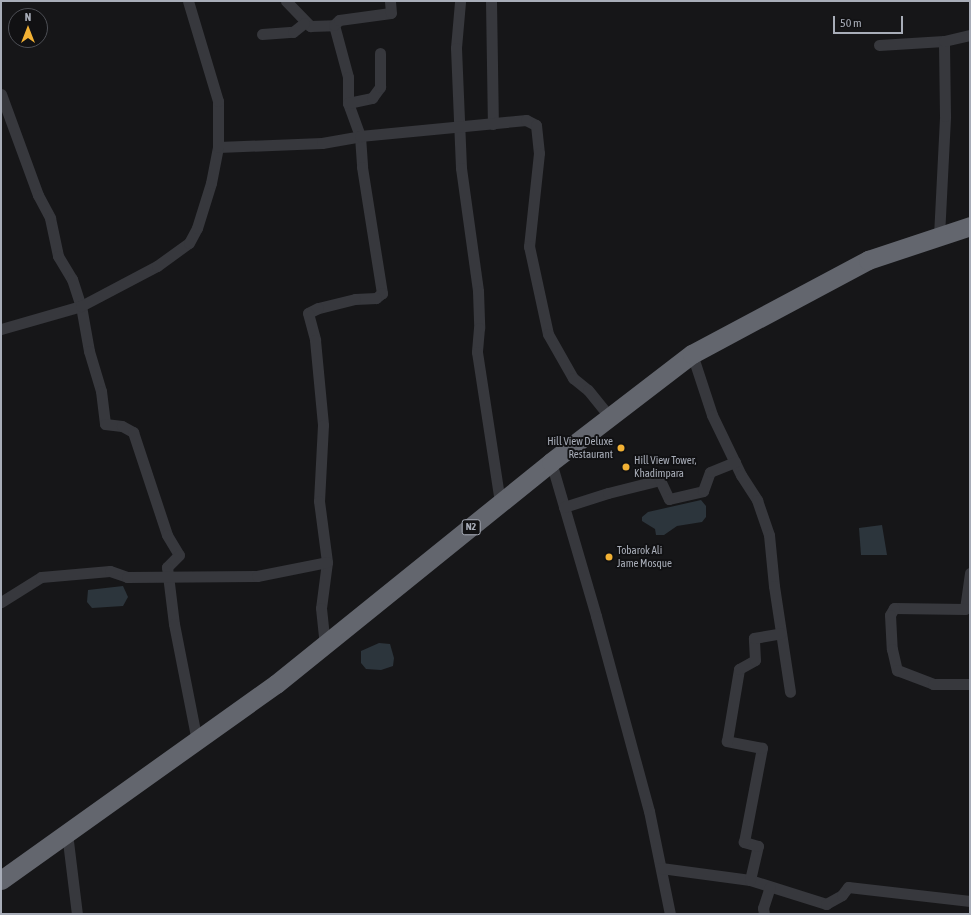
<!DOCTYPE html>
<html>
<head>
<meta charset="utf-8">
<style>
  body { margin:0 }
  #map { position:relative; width:971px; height:915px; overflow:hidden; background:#161618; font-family:"Asap Condensed",sans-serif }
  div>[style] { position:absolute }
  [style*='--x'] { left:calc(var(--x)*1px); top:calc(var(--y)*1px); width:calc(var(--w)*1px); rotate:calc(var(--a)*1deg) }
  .water>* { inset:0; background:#2c353c }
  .street>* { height:11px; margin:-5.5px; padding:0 5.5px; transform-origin:5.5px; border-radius:5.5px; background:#37383d }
  .highway>* { height:19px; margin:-9.5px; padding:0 9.5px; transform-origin:9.5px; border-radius:9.5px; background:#63666e }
  .dots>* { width:11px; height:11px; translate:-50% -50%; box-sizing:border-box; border:2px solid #111113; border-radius:50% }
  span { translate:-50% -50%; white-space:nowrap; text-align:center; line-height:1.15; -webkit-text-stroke:4px #111113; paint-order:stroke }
  .shield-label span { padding:1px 3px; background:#111113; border:1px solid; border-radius:3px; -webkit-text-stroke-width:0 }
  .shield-label { font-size:10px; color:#a8adb8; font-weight:700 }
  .poi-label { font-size:11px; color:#a8adb8 }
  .right { translate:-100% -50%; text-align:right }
  .left { translate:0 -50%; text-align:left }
  .frame { position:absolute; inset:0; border:2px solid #a8adb8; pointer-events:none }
  .north { position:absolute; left:8px; top:8px; width:40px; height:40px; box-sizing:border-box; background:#111113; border:1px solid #4d4f55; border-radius:50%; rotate:0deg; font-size:11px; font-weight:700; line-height:16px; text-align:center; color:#a8adb8 }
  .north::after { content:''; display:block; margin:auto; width:14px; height:18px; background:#f2b134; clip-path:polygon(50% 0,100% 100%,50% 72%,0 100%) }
  .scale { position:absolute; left:833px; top:16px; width:70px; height:18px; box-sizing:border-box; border:2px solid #a8adb8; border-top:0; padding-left:5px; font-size:12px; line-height:14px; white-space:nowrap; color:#a8adb8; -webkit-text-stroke:3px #111113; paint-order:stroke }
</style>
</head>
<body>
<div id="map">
  <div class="water">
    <i style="clip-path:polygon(701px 500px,706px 506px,706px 517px,702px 522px,677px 526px,664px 535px,656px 535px,655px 529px,642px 521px,642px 517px,648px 512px)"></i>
    <i style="clip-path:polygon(882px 525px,887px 555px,861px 555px,859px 528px)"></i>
    <i style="clip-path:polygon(123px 586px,128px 597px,123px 606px,92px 608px,87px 602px,88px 590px)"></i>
    <i style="clip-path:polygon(379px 643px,390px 644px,394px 658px,393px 666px,381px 670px,366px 669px,361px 663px,361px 651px)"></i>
  </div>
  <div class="street">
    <i style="--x:286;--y:1;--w:35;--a:46"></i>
    <i style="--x:310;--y:26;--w:24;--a:-2"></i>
    <i style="--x:334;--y:25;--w:54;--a:74.9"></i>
    <i style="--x:348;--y:77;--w:26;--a:90"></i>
    <i style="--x:348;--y:103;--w:35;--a:70"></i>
    <i style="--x:360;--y:136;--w:31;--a:86"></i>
    <i style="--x:362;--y:167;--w:128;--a:81"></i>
    <i style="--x:382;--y:293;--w:8;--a:140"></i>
    <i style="--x:376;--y:298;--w:21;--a:177"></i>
    <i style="--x:355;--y:299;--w:38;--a:166"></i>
    <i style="--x:318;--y:308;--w:11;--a:153"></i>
    <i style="--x:308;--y:313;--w:28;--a:75"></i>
    <i style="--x:315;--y:340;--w:85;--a:84.6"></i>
    <i style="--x:323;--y:425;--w:76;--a:93"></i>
    <i style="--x:319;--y:501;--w:62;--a:82.5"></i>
    <i style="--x:327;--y:562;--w:46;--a:97.4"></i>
    <i style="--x:321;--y:608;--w:37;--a:84"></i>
    <i style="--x:491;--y:1;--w:123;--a:89.1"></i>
    <i style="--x:460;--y:2;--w:46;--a:95"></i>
    <i style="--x:456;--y:48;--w:120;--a:87.6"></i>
    <i style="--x:461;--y:168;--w:124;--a:82.1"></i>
    <i style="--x:478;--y:291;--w:37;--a:88"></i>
    <i style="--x:479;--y:328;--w:24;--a:95"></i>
    <i style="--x:477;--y:352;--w:153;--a:81.3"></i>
    <i style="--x:334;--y:25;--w:7;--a:-45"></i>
    <i style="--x:339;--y:20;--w:52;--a:-7.7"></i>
    <i style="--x:391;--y:13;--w:12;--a:-95"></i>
    <i style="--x:262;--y:34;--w:31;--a:-4"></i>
    <i style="--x:293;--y:32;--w:14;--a:-39"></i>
    <i style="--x:879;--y:45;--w:65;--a:-3.5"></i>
    <i style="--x:1;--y:94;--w:108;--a:69.9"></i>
    <i style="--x:38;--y:195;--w:26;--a:62"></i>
    <i style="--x:50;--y:218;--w:39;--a:78"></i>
    <i style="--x:58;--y:256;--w:27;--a:59"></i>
    <i style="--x:72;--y:279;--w:28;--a:72"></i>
    <i style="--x:81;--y:306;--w:46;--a:79.9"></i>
    <i style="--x:89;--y:351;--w:42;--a:73.3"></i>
    <i style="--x:101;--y:391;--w:33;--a:83"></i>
    <i style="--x:105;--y:424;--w:17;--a:7"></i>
    <i style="--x:122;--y:426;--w:13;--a:29"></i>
    <i style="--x:133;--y:432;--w:108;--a:71.7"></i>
    <i style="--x:167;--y:535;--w:23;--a:59"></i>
    <i style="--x:179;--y:555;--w:17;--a:135"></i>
    <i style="--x:167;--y:567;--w:57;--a:83"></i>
    <i style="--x:174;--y:624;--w:119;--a:78.9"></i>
    <i style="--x:348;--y:103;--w:25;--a:-12"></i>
    <i style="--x:372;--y:98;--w:14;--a:-54"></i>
    <i style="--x:380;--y:87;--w:34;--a:-90"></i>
    <i style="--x:218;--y:147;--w:104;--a:-2.2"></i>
    <i style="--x:322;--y:143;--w:39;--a:-10"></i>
    <i style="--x:360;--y:136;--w:167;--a:-5.5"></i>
    <i style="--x:526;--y:120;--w:11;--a:27"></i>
    <i style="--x:536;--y:125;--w:28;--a:84"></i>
    <i style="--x:539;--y:153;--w:94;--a:96.1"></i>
    <i style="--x:529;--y:246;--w:90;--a:77.8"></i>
    <i style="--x:548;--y:334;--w:51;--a:60.4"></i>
    <i style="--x:573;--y:378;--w:19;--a:39"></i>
    <i style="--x:588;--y:390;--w:35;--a:51"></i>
    <i style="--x:939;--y:236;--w:120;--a:-87.1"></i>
    <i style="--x:945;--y:116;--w:75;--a:-90.8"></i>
    <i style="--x:944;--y:41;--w:27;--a:-13"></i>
    <i style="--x:1;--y:329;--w:83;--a:-16"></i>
    <i style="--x:81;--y:306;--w:86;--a:-27.8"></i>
    <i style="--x:157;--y:266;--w:39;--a:-36"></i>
    <i style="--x:189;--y:243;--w:17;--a:-62"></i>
    <i style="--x:197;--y:228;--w:47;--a:-72.7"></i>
    <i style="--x:211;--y:183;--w:37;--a:-79"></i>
    <i style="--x:218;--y:147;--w:46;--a:-90"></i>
    <i style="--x:218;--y:101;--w:104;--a:-106.7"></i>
    <i style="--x:692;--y:354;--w:64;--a:71.8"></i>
    <i style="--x:712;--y:415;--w:67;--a:64.2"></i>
    <i style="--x:741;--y:475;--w:30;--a:57"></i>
    <i style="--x:757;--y:500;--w:37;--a:71"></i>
    <i style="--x:769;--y:535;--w:51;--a:84.4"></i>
    <i style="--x:774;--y:586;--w:107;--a:81.4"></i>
    <i style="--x:551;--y:462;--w:160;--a:73.7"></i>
    <i style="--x:596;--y:616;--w:202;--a:74.8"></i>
    <i style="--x:649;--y:811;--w:105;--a:78.5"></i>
    <i style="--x:564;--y:507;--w:46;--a:-17.7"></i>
    <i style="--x:608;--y:493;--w:54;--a:-14"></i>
    <i style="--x:660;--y:480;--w:21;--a:65"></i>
    <i style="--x:669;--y:499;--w:35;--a:-13"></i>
    <i style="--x:703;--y:491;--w:20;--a:-70"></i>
    <i style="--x:710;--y:472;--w:27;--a:-22"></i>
    <i style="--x:970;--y:573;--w:36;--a:98"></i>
    <i style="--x:965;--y:609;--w:71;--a:-179.2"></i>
    <i style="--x:894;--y:608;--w:8;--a:120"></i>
    <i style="--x:890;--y:615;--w:34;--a:87"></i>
    <i style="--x:892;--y:649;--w:22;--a:77"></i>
    <i style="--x:897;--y:670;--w:39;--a:21"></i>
    <i style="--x:933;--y:684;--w:37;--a:0"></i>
    <i style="--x:1;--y:602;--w:47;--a:-32"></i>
    <i style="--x:41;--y:577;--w:69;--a:-5"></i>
    <i style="--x:110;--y:571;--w:18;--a:19"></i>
    <i style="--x:127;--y:577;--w:130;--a:-0.4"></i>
    <i style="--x:257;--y:576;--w:71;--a:-11.3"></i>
    <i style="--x:67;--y:833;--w:82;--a:83"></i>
    <i style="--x:661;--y:868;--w:90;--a:7.7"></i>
    <i style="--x:750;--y:880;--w:80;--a:17.5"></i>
    <i style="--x:826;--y:904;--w:18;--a:-29"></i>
    <i style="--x:842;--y:895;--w:10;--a:-53"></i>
    <i style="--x:848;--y:887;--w:123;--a:6.5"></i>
    <i style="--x:750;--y:880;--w:35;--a:-77"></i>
    <i style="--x:758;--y:846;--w:15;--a:-164"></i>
    <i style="--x:744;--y:842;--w:96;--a:-79.2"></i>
    <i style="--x:762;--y:748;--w:36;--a:-169"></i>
    <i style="--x:727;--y:741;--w:73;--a:-80.5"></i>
    <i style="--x:739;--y:669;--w:18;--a:-29"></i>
    <i style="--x:755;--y:660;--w:22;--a:-93"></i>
    <i style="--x:754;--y:638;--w:27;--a:-10"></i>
    <i style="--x:764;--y:914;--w:6;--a:-99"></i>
    <i style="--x:763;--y:908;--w:22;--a:-72"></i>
  </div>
  <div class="highway">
    <i style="--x:1;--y:880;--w:338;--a:-35.5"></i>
    <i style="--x:276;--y:684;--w:353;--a:-38.9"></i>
    <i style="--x:551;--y:462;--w:178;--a:-37.5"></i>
    <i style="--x:692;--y:354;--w:200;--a:-28.1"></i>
    <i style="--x:868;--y:260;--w:108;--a:-18.4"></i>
  </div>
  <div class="dots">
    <i style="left:621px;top:448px;background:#f2b134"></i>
    <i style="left:626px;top:467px;background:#f2b134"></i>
    <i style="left:609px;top:557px;background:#f2b134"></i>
  </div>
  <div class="shield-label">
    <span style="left:471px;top:527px">N2</span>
  </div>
  <div class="poi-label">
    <span class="right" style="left:613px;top:448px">Hill View Deluxe<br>Restaurant</span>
    <span class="left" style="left:634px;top:467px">Hill View Tower,<br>Khadimpara</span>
    <span class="left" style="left:617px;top:557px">Tobarok Ali<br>Jame Mosque</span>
  </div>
  <div class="frame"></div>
  <div class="north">N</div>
  <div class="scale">50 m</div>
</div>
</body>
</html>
